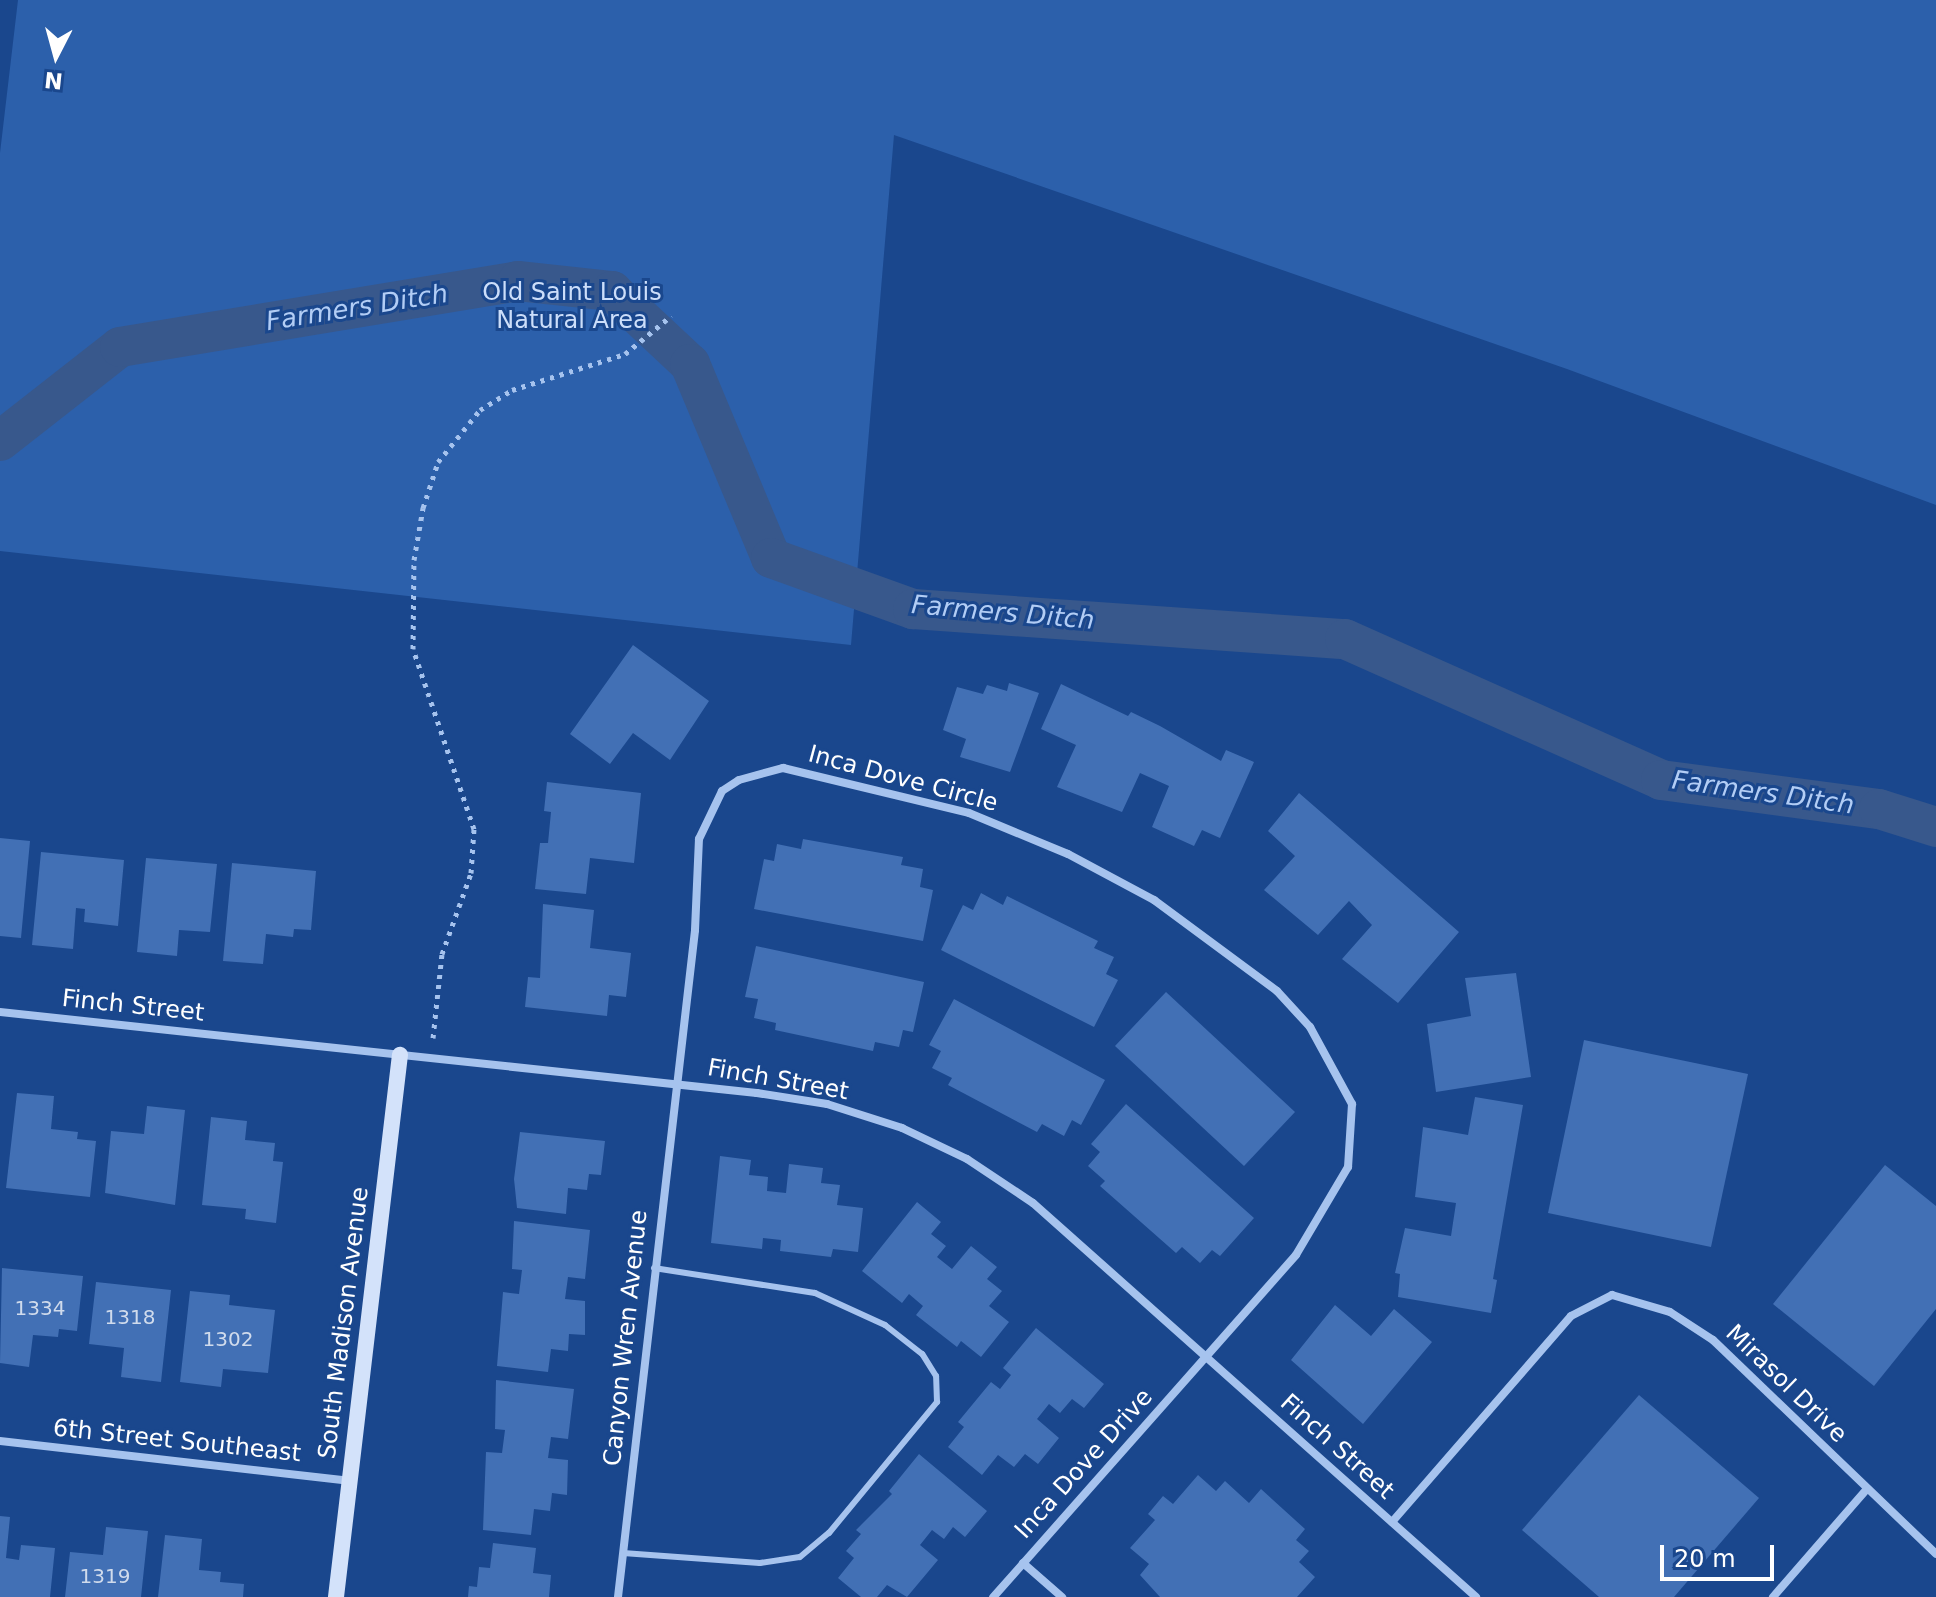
<!DOCTYPE html>
<html>
<head>
<meta charset="utf-8">
<style>
  body { margin:0 }
  #map { position:relative; width:1936px; height:1597px; overflow:hidden; background:#1a478d; font-family:"DejaVu Sans",sans-serif }
  div>[style] { position:absolute }
  [style*='--x'] { left:calc(var(--x)*1px); top:calc(var(--y)*1px); width:calc(var(--w)*1px); rotate:calc(var(--a)*1deg) }
  .green>* { inset:0; background:#2c60ab }
  .canal>* { height:40px; margin:-20px; padding:0 20px; transform-origin:20px; border-radius:20px; background:#38588c }
  .building>* { inset:0; background:#4270b5 }
  .path>* { height:5px; margin-top:-2.5px; transform-origin:0; background:repeating-linear-gradient(90deg,#a6c3ee 0 4px,transparent 0 10px) }
  .lane>* { height:6px; margin:-3px; padding:0 3px; transform-origin:3px; border-radius:3px; background:#a6c3ee }
  .street>* { height:8px; margin:-4px; padding:0 4px; transform-origin:4px; border-radius:4px; background:#a6c3ee }
  .secondary>* { height:16px; margin:-8px; padding:0 8px; transform-origin:8px; border-radius:8px; background:#d3e2fa }
  span { translate:-50% -50%; white-space:nowrap; text-align:center; line-height:1.15; -webkit-text-stroke:6px #1a478d; paint-order:stroke }
  .number-label { font-size:20px; color:#d0dbec }
  .number-label span { -webkit-text-stroke-width:0 }
  .park-label { font-size:24px; color:#ccdefa }
  .street-label { font-size:24px; color:#fff }
  .water-label { font-size:26px; color:#b2cdf5; font-style:italic }
  .north { position:absolute; left:16px; top:16px; width:80px; height:80px; -webkit-text-stroke:6px #1a478d; paint-order:stroke; rotate:186deg; font-size:22px; font-weight:700; line-height:32px; text-align:center; color:#fff }
  .north::after { content:''; display:block; margin:auto; width:28px; height:36px; background:#fff; clip-path:polygon(50% 0,100% 100%,50% 72%,0 100%) }
  .scale { position:absolute; left:1660px; top:1545px; width:114px; height:36px; box-sizing:border-box; border:4px solid #fff; border-top:0; padding-left:10px; font-size:24px; line-height:28px; white-space:nowrap; color:#fff; -webkit-text-stroke:6px #1a478d; paint-order:stroke }
</style>
</head>
<body>
<div id="map">
  <div class="green">
    <i style="clip-path:polygon(18px 0,1936px 0,1936px 505px,1567px 369px,894px 135px,851px 645px,0 551px,0 153px)"></i>
  </div>
  <div class="canal">
    <i style="--x:0;--y:441;--w:152;--a:-38.1"></i>
    <i style="--x:120;--y:347;--w:403;--a:-9.4"></i>
    <i style="--x:518;--y:281;--w:95;--a:6.1"></i>
    <i style="--x:612;--y:291;--w:107;--a:43.1"></i>
    <i style="--x:690;--y:364;--w:210;--a:67.3"></i>
    <i style="--x:771;--y:558;--w:151;--a:19.8"></i>
    <i style="--x:913;--y:609;--w:433;--a:4"></i>
    <i style="--x:1345;--y:639;--w:346;--a:24"></i>
    <i style="--x:1661;--y:780;--w:220;--a:7.6"></i>
    <i style="--x:1879;--y:809;--w:60;--a:17.5"></i>
  </div>
  <div class="building">
    <i style="clip-path:polygon(633px 645px,709px 701px,670px 760px,633px 733px,610px 764px,570px 734px)"></i>
    <i style="clip-path:polygon(1009px 683px,1039px 693px,1010px 772px,960px 757px,966px 739px,943px 730px,957px 687px,983px 694px,987px 685px,1007px 691px)"></i>
    <i style="clip-path:polygon(1061px 684px,1128px 716px,1131px 712px,1160px 726px,1221px 761px,1226px 750px,1254px 762px,1220px 838px,1202px 830px,1194px 846px,1152px 827px,1169px 786px,1140px 773px,1122px 812px,1057px 787px,1076px 745px,1041px 729px)"></i>
    <i style="clip-path:polygon(547px 782px,641px 793px,634px 863px,590px 858px,586px 894px,535px 889px,540px 843px,548px 843px,551px 812px,544px 811px)"></i>
    <i style="clip-path:polygon(1299px 793px,1459px 932px,1398px 1003px,1342px 959px,1372px 925px,1349px 901px,1318px 935px,1264px 890px,1295px 856px,1268px 831px)"></i>
    <i style="clip-path:polygon(0 838px,30px 841px,21px 938px,0 936px)"></i>
    <i style="clip-path:polygon(803px 839px,903px 857px,901px 865px,923px 869px,920px 887px,933px 890px,923px 941px,754px 909px,764px 859px,774px 861px,777px 844px,801px 849px)"></i>
    <i style="clip-path:polygon(41px 852px,124px 860px,118px 926px,84px 922px,85px 909px,76px 908px,73px 949px,32px 945px)"></i>
    <i style="clip-path:polygon(146px 858px,217px 864px,210px 932px,179px 930px,177px 956px,137px 952px)"></i>
    <i style="clip-path:polygon(232px 863px,316px 871px,311px 930px,294px 929px,293px 937px,266px 934px,263px 964px,223px 961px)"></i>
    <i style="clip-path:polygon(981px 893px,1003px 905px,1007px 896px,1098px 941px,1094px 948px,1114px 957px,1106px 974px,1118px 980px,1094px 1027px,941px 950px,963px 905px,973px 910px)"></i>
    <i style="clip-path:polygon(543px 904px,594px 910px,590px 948px,631px 953px,626px 997px,609px 995px,607px 1016px,525px 1007px,528px 977px,540px 978px)"></i>
    <i style="clip-path:polygon(756px 946px,924px 982px,913px 1032px,903px 1030px,899px 1047px,875px 1042px,873px 1051px,775px 1030px,776px 1023px,754px 1018px,758px 999px,745px 997px)"></i>
    <i style="clip-path:polygon(1516px 973px,1531px 1077px,1436px 1092px,1427px 1024px,1471px 1016px,1465px 978px)"></i>
    <i style="clip-path:polygon(1166px 992px,1295px 1112px,1244px 1166px,1115px 1046px)"></i>
    <i style="clip-path:polygon(954px 999px,1105px 1080px,1081px 1125px,1072px 1120px,1064px 1136px,1042px 1124px,1037px 1132px,948px 1085px,952px 1078px,932px 1068px,941px 1051px,929px 1045px)"></i>
    <i style="clip-path:polygon(1584px 1040px,1748px 1074px,1711px 1247px,1548px 1213px)"></i>
    <i style="clip-path:polygon(17px 1093px,54px 1096px,51px 1129px,78px 1132px,77px 1139px,96px 1141px,90px 1197px,6px 1188px)"></i>
    <i style="clip-path:polygon(1475px 1097px,1523px 1105px,1493px 1279px,1497px 1280px,1491px 1313px,1398px 1297px,1400px 1274px,1395px 1273px,1405px 1228px,1451px 1236px,1456px 1203px,1415px 1197px,1423px 1127px,1468px 1135px)"></i>
    <i style="clip-path:polygon(1126px 1104px,1254px 1218px,1220px 1256px,1212px 1250px,1200px 1263px,1182px 1247px,1176px 1253px,1100px 1186px,1105px 1181px,1088px 1166px,1100px 1152px,1091px 1144px)"></i>
    <i style="clip-path:polygon(147px 1106px,185px 1110px,175px 1205px,105px 1193px,111px 1131px,144px 1134px)"></i>
    <i style="clip-path:polygon(211px 1117px,247px 1121px,245px 1140px,275px 1143px,273px 1161px,283px 1162px,276px 1223px,245px 1219px,246px 1209px,202px 1205px)"></i>
    <i style="clip-path:polygon(520px 1132px,605px 1141px,601px 1175px,589px 1174px,587px 1190px,568px 1188px,566px 1214px,517px 1208px,514px 1179px)"></i>
    <i style="clip-path:polygon(720px 1156px,751px 1160px,749px 1175px,768px 1177px,767px 1191px,786px 1193px,789px 1164px,823px 1168px,821px 1183px,840px 1185px,837px 1205px,863px 1208px,858px 1252px,833px 1249px,831px 1257px,780px 1251px,781px 1240px,763px 1238px,762px 1249px,711px 1243px)"></i>
    <i style="clip-path:polygon(1885px 1165px,1936px 1206px,1936px 1309px,1874px 1386px,1773px 1304px)"></i>
    <i style="clip-path:polygon(917px 1202px,941px 1222px,931px 1234px,946px 1246px,937px 1257px,952px 1269px,971px 1246px,997px 1267px,987px 1279px,1002px 1291px,989px 1306px,1009px 1322px,981px 1357px,961px 1341px,957px 1347px,916px 1315px,923px 1306px,909px 1294px,902px 1303px,862px 1271px)"></i>
    <i style="clip-path:polygon(514px 1221px,590px 1230px,585px 1279px,568px 1277px,565px 1299px,585px 1301px,585px 1335px,569px 1334px,568px 1351px,551px 1349px,548px 1372px,497px 1366px,503px 1292px,519px 1294px,522px 1270px,512px 1269px)"></i>
    <i style="clip-path:polygon(2px 1268px,83px 1276px,77px 1331px,59px 1329px,58px 1337px,33px 1335px,29px 1367px,0 1363px)"></i>
    <i style="clip-path:polygon(96px 1282px,171px 1290px,161px 1382px,121px 1377px,124px 1348px,89px 1344px)"></i>
    <i style="clip-path:polygon(190px 1291px,230px 1295px,229px 1305px,275px 1310px,268px 1373px,223px 1369px,221px 1387px,180px 1382px)"></i>
    <i style="clip-path:polygon(1335px 1305px,1371px 1336px,1394px 1309px,1432px 1342px,1363px 1424px,1291px 1360px)"></i>
    <i style="clip-path:polygon(1036px 1328px,1104px 1384px,1084px 1408px,1072px 1399px,1060px 1413px,1049px 1404px,1037px 1419px,1059px 1438px,1038px 1464px,1025px 1454px,1014px 1467px,998px 1455px,982px 1475px,948px 1447px,964px 1427px,958px 1422px,991px 1382px,1000px 1389px,1011px 1375px,1003px 1368px)"></i>
    <i style="clip-path:polygon(496px 1380px,574px 1389px,568px 1439px,551px 1437px,548px 1458px,568px 1460px,567px 1495px,552px 1493px,550px 1511px,534px 1509px,531px 1535px,483px 1530px,486px 1452px,502px 1453px,505px 1430px,495px 1429px)"></i>
    <i style="clip-path:polygon(1639px 1395px,1759px 1498px,1674px 1597px,1599px 1597px,1522px 1530px)"></i>
    <i style="clip-path:polygon(919px 1454px,987px 1511px,965px 1537px,953px 1527px,944px 1539px,932px 1530px,920px 1545px,938px 1560px,907px 1597px,887px 1585px,877px 1597px,861px 1597px,838px 1578px,854px 1558px,846px 1551px,861px 1534px,856px 1530px,892px 1494px,889px 1491px)"></i>
    <i style="clip-path:polygon(1198px 1475px,1216px 1491px,1225px 1481px,1249px 1503px,1261px 1489px,1305px 1529px,1296px 1540px,1309px 1551px,1299px 1562px,1315px 1577px,1297px 1597px,1160px 1597px,1140px 1575px,1149px 1564px,1130px 1548px,1155px 1520px,1148px 1514px,1163px 1496px,1173px 1504px)"></i>
    <i style="clip-path:polygon(0 1516px,10px 1517px,6px 1558px,19px 1560px,21px 1545px,55px 1548px,50px 1597px,0 1597px)"></i>
    <i style="clip-path:polygon(106px 1527px,148px 1531px,141px 1597px,65px 1597px,70px 1552px,103px 1555px)"></i>
    <i style="clip-path:polygon(165px 1535px,202px 1539px,199px 1570px,221px 1572px,220px 1582px,244px 1584px,243px 1597px,158px 1597px)"></i>
    <i style="clip-path:polygon(493px 1543px,536px 1548px,533px 1573px,551px 1575px,549px 1597px,468px 1597px,469px 1586px,477px 1587px,479px 1567px,490px 1568px)"></i>
  </div>
  <div class="path">
    <i style="--x:433;--y:1038;--w:84;--a:-83.9"></i>
    <i style="--x:442;--y:954;--w:86;--a:-70.3"></i>
    <i style="--x:471;--y:873;--w:44;--a:-86.1"></i>
    <i style="--x:474;--y:829;--w:190;--a:-108.7"></i>
    <i style="--x:413;--y:649;--w:89;--a:-89.4"></i>
    <i style="--x:414;--y:560;--w:53;--a:-80.2"></i>
    <i style="--x:423;--y:508;--w:48;--a:-71.9"></i>
    <i style="--x:438;--y:462;--w:67;--a:-51.1"></i>
    <i style="--x:480;--y:410;--w:38;--a:-32"></i>
    <i style="--x:512;--y:390;--w:119;--a:-17.7"></i>
    <i style="--x:625;--y:354;--w:60;--a:-39.6"></i>
  </div>
  <div class="lane">
    <i style="--x:623;--y:1553;--w:137;--a:4.2"></i>
    <i style="--x:760;--y:1563;--w:40;--a:-8.5"></i>
    <i style="--x:800;--y:1557;--w:38;--a:-40"></i>
    <i style="--x:829;--y:1533;--w:170;--a:-50.5"></i>
    <i style="--x:937;--y:1402;--w:26;--a:-92"></i>
    <i style="--x:936;--y:1376;--w:26;--a:-122"></i>
    <i style="--x:922;--y:1354;--w:47;--a:-141.9"></i>
    <i style="--x:885;--y:1325;--w:77;--a:-155.4"></i>
    <i style="--x:815;--y:1293;--w:163;--a:-171.2"></i>
  </div>
  <div class="street">
    <i style="--x:0;--y:1012;--w:761;--a:6.11"></i>
    <i style="--x:757;--y:1093;--w:71;--a:8.9"></i>
    <i style="--x:827;--y:1104;--w:79;--a:17.7"></i>
    <i style="--x:902;--y:1128;--w:72;--a:25.5"></i>
    <i style="--x:967;--y:1159;--w:79;--a:33.7"></i>
    <i style="--x:1033;--y:1203;--w:593;--a:41.65"></i>
    <i style="--x:0;--y:1441;--w:351;--a:6.5"></i>
    <i style="--x:1392;--y:1522;--w:273;--a:-49"></i>
    <i style="--x:1571;--y:1316;--w:46;--a:-27.1"></i>
    <i style="--x:1612;--y:1295;--w:60;--a:16.3"></i>
    <i style="--x:1670;--y:1312;--w:51;--a:33.1"></i>
    <i style="--x:1713;--y:1340;--w:309;--a:43.8"></i>
    <i style="--x:1023;--y:1563;--w:52;--a:41.1"></i>
    <i style="--x:618;--y:1597;--w:671;--a:-83.41"></i>
    <i style="--x:695;--y:930;--w:91;--a:-87.5"></i>
    <i style="--x:699;--y:839;--w:53;--a:-64.4"></i>
    <i style="--x:722;--y:791;--w:20;--a:-33"></i>
    <i style="--x:739;--y:780;--w:46;--a:-15.3"></i>
    <i style="--x:783;--y:768;--w:191;--a:13.6"></i>
    <i style="--x:969;--y:813;--w:107;--a:22.5"></i>
    <i style="--x:1068;--y:854;--w:98;--a:28.1"></i>
    <i style="--x:1154;--y:900;--w:153;--a:36.5"></i>
    <i style="--x:1277;--y:991;--w:49;--a:47.5"></i>
    <i style="--x:1310;--y:1027;--w:88;--a:61.4"></i>
    <i style="--x:1352;--y:1104;--w:63;--a:93.6"></i>
    <i style="--x:1348;--y:1167;--w:102;--a:120.6"></i>
    <i style="--x:1296;--y:1255;--w:457;--a:131.5"></i>
    <i style="--x:1773;--y:1597;--w:142;--a:-49"></i>
  </div>
  <div class="secondary">
    <i style="--x:336;--y:1597;--w:546;--a:-83.27"></i>
  </div>
  <div class="number-label">
    <span style="left:40px;top:1308px">1334</span>
    <span style="left:130px;top:1317px">1318</span>
    <span style="left:228px;top:1339px">1302</span>
    <span style="left:105px;top:1576px">1319</span>
  </div>
  <div class="park-label">
    <span style="left:572px;top:307px">Old Saint Louis<br>Natural Area</span>
  </div>
  <div class="street-label">
    <span style="left:903px;top:779px;rotate:15deg">Inca Dove Circle</span>
    <span style="left:133px;top:1006px;rotate:6deg">Finch Street</span>
    <span style="left:778px;top:1080px;rotate:10deg">Finch Street</span>
    <span style="left:344px;top:1323px;rotate:-83deg">South Madison Avenue</span>
    <span style="left:626px;top:1338px;rotate:-84deg">Canyon Wren Avenue</span>
    <span style="left:1786px;top:1384px;rotate:44deg">Mirasol Drive</span>
    <span style="left:177px;top:1441px;rotate:6deg">6th Street Southeast</span>
    <span style="left:1337px;top:1447px;rotate:42deg">Finch Street</span>
    <span style="left:1084px;top:1464px;rotate:-48deg">Inca Dove Drive</span>
  </div>
  <div class="water-label">
    <span style="left:357px;top:308px;rotate:-9deg">Farmers Ditch</span>
    <span style="left:1003px;top:613px;rotate:5deg">Farmers Ditch</span>
    <span style="left:1763px;top:793px;rotate:8deg">Farmers Ditch</span>
  </div>
  <div class="north">N</div>
  <div class="scale">20 m</div>
</div>
</body>
</html>
